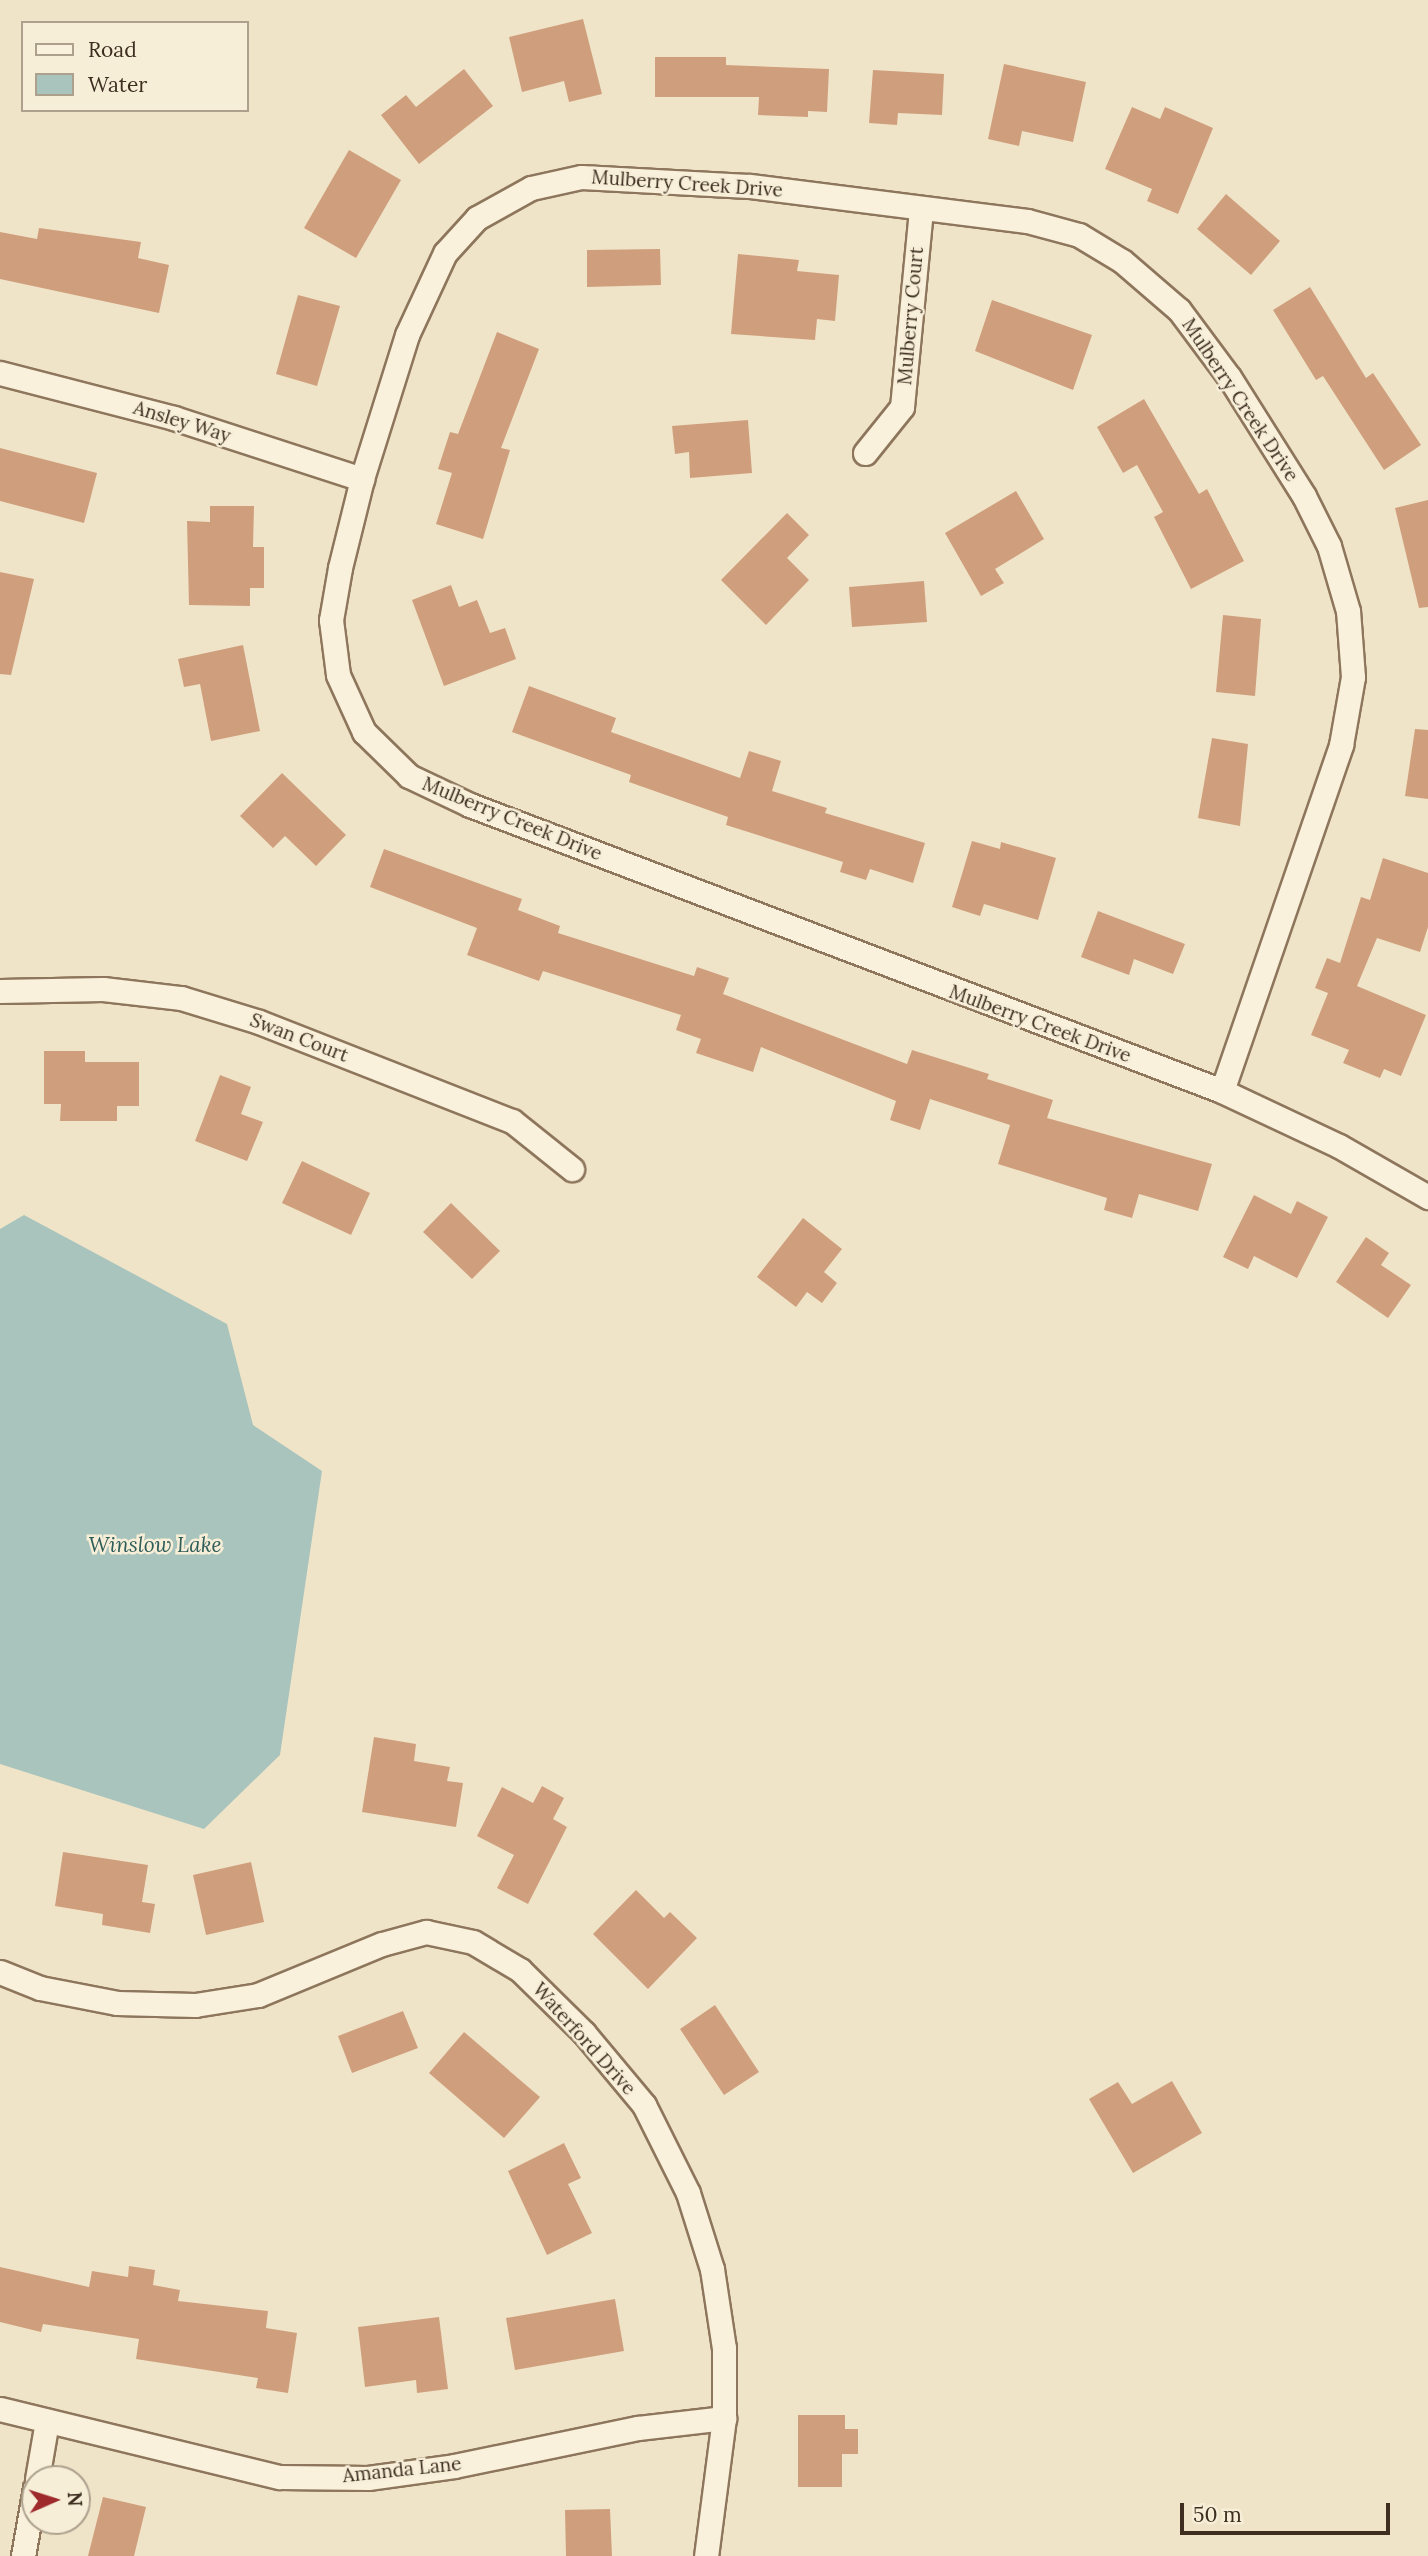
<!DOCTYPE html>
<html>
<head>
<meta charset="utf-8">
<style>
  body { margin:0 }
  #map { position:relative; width:1428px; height:2556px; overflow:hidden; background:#f0e4c8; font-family:Lora,serif }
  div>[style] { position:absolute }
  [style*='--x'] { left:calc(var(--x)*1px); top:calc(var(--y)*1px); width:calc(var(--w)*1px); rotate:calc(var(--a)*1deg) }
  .water>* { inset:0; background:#a9c4bc }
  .building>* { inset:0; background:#cf9f7d }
  .roads { filter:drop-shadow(2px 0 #8d765c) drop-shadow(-2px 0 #8d765c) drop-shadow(0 2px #8d765c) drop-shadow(0 -2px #8d765c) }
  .street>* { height:23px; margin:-11.5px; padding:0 11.5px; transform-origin:11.5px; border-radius:11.5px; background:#faf1dc }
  span { translate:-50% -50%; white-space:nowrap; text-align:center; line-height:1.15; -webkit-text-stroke:5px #f7eed8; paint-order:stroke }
  .street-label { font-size:19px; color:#3d2e20 }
  .water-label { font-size:21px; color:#2f5d5a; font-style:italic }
  .legend { position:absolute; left:21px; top:21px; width:228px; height:91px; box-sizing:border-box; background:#f7eed8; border:2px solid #ada18e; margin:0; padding:9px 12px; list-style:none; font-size:21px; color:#3d2e20 }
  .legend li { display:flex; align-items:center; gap:14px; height:35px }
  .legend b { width:35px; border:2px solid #ada18e }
  .north { position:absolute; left:21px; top:2465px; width:70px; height:70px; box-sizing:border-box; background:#f7eed8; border:2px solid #ada18e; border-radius:50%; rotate:87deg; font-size:19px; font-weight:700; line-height:28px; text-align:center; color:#3d2e20 }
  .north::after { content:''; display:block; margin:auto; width:24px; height:32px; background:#9e2a2b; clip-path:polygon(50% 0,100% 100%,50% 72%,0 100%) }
  .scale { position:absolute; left:1180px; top:2503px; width:210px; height:32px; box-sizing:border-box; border:4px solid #3d2e20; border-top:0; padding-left:9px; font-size:21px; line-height:24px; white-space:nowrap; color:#3d2e20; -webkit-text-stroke:5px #f7eed8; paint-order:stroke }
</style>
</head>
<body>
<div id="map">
  <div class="water">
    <i style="clip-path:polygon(24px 1215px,227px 1324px,253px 1425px,322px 1471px,280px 1755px,204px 1829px,0 1764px,0 1229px)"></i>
  </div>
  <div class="building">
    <i style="clip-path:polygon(583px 19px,602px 94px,569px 102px,564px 81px,522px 92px,509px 37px)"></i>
    <i style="clip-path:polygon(655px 57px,726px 57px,726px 65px,829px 69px,827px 112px,808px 111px,808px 117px,758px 115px,759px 97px,655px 97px)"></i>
    <i style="clip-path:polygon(1004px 64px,1086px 82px,1073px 142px,1022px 131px,1019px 146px,988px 139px)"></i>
    <i style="clip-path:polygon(464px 69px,493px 106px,419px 164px,381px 115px,406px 95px,416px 107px)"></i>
    <i style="clip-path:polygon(873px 70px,944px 74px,942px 115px,898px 113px,897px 125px,869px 123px)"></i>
    <i style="clip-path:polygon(1132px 107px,1160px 119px,1165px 107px,1213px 128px,1178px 214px,1147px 201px,1152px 189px,1105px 169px)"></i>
    <i style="clip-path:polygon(349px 150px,401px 180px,356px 258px,304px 228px)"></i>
    <i style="clip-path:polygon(1226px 194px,1280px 241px,1251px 275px,1197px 229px)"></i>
    <i style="clip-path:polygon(39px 228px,141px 242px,138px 258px,169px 265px,159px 313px,0 279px,0 232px,37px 239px)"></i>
    <i style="clip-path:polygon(660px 249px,661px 285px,587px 287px,587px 250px)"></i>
    <i style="clip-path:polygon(738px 254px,799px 260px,797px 271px,839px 275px,835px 321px,817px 319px,815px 340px,731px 334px)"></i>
    <i style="clip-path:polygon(1310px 287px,1366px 378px,1373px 373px,1421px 445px,1384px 470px,1323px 376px,1316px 380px,1273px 310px)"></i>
    <i style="clip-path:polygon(298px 295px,340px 306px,317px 386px,276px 374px)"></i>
    <i style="clip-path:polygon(992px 300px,1092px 335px,1073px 390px,975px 351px)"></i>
    <i style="clip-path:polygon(497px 332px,539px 349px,501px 448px,510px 450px,483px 539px,436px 524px,452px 473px,438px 469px,450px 432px,458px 434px)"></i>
    <i style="clip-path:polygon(1144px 399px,1199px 494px,1207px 489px,1244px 561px,1191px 589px,1154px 517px,1163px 512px,1137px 465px,1123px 473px,1097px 427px)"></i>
    <i style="clip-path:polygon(748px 420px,752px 473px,690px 478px,689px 452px,675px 454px,672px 426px)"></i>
    <i style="clip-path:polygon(0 448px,97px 473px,84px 523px,0 501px)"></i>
    <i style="clip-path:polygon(1016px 491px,1044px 539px,995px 569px,1004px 583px,981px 596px,945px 533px)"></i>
    <i style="clip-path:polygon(1428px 500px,1428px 607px,1419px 608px,1395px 508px)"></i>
    <i style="clip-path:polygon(210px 506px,254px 506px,253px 547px,264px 547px,264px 588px,250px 588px,250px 606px,189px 605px,187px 521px,210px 522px)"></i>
    <i style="clip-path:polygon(787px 513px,809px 535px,787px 558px,809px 580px,766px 625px,721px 580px)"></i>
    <i style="clip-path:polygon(0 572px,34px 579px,11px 675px,0 674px)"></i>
    <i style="clip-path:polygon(924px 581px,927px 622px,852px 627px,849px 587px)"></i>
    <i style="clip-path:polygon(451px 585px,459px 607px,477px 600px,490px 633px,505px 628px,516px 659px,444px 686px,412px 600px)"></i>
    <i style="clip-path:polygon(1223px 615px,1261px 619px,1255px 696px,1216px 692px)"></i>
    <i style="clip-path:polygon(243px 645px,260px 731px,211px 741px,200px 684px,184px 687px,178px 659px)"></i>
    <i style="clip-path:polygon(529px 686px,616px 718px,611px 732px,740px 778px,749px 751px,781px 761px,772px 791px,827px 808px,825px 813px,925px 843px,913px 883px,870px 869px,866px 880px,840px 872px,843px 862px,726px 825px,728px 817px,629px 782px,631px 775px,512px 732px)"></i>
    <i style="clip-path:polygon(1415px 729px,1428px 730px,1428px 799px,1405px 796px)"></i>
    <i style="clip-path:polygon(1212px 738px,1248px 744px,1240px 826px,1198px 818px)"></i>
    <i style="clip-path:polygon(282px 773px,346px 835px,316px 866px,285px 836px,273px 848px,240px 816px)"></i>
    <i style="clip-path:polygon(972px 841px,1000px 849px,1001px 842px,1056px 858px,1038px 920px,984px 904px,980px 916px,952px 907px)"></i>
    <i style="clip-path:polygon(384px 849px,522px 899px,518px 910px,560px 926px,558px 933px,694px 976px,697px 967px,729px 978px,723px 994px,907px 1064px,912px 1050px,989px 1074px,987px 1079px,1053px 1100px,1047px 1118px,1212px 1164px,1198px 1211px,1139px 1194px,1132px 1218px,1104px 1210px,1107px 1198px,998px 1164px,1010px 1125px,930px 1099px,920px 1130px,890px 1120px,896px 1101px,761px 1047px,753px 1072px,696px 1053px,701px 1039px,676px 1030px,681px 1015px,543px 971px,539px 981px,467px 955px,477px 928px,370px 887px)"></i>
    <i style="clip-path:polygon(1383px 858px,1428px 873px,1428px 927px,1420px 952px,1377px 938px,1357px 986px,1426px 1015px,1401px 1076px,1384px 1069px,1380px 1078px,1343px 1063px,1349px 1050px,1311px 1035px,1328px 993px,1315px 988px,1327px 958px,1340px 963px,1361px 897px,1370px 900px)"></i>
    <i style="clip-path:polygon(1098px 911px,1185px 944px,1173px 974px,1134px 959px,1129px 975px,1081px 957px)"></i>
    <i style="clip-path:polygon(44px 1051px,85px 1051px,85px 1062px,139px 1062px,139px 1106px,117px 1106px,117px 1121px,60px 1121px,61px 1104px,44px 1104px)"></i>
    <i style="clip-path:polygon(220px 1075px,251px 1087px,241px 1114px,263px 1122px,247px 1161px,195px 1141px)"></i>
    <i style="clip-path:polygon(302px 1161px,370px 1193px,351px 1235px,282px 1203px)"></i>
    <i style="clip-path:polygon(1254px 1195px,1291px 1214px,1297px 1201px,1328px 1217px,1297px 1278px,1254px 1256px,1248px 1269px,1223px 1257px)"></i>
    <i style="clip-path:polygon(451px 1203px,500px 1251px,472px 1279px,423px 1232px)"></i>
    <i style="clip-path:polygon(803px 1218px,842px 1249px,824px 1272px,837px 1283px,822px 1303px,807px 1292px,796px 1307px,757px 1277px)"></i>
    <i style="clip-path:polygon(1366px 1237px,1389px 1253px,1381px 1265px,1411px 1285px,1388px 1318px,1336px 1282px)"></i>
    <i style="clip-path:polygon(374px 1737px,416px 1744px,414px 1761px,450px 1767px,447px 1781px,463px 1783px,456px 1827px,362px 1812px)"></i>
    <i style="clip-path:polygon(542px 1786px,564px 1798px,553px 1819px,567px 1827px,528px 1904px,497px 1888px,514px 1855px,477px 1836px,502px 1787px,533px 1803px)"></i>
    <i style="clip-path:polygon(63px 1852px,148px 1865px,142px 1902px,155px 1904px,150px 1933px,102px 1925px,103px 1914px,55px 1906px)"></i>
    <i style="clip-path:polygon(251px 1862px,264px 1922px,206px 1935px,193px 1875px)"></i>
    <i style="clip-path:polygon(636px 1890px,664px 1918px,670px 1912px,697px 1938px,648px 1989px,593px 1934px)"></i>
    <i style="clip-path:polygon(715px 2005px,759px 2072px,724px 2095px,680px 2029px)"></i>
    <i style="clip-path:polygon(403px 2011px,418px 2048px,352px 2073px,338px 2036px)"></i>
    <i style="clip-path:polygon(464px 2032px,540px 2097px,504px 2138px,429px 2073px)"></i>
    <i style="clip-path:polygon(1172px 2081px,1202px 2133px,1133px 2173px,1089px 2099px,1118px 2082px,1132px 2104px)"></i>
    <i style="clip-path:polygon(564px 2143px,581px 2178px,568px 2184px,592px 2233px,547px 2255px,508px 2171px)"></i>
    <i style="clip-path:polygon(129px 2266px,155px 2270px,153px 2285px,180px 2290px,178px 2301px,268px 2311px,266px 2328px,297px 2333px,288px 2393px,256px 2388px,258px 2378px,136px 2359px,139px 2339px,43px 2324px,41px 2332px,0 2322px,0 2267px,89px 2287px,92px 2271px,128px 2277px)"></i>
    <i style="clip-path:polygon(615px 2299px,624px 2351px,515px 2370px,506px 2318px)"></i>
    <i style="clip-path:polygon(439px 2317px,448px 2389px,417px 2393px,416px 2380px,365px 2387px,358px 2327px)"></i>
    <i style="clip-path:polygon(798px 2415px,845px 2415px,845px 2429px,858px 2429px,858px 2454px,842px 2454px,842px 2487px,798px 2487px)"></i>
    <i style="clip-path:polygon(103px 2497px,146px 2507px,134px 2556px,88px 2556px)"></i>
    <i style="clip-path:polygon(610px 2509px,612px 2556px,566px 2556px,565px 2510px)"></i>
  </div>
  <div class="roads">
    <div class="street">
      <i style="--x:0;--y:373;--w:180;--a:14.5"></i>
      <i style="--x:174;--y:418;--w:198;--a:18"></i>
      <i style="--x:865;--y:453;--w:59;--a:-51.2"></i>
      <i style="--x:902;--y:407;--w:200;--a:-84.5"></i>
      <i style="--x:0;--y:991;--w:103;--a:-1.1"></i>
      <i style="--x:103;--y:989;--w:79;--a:6.6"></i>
      <i style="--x:181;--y:998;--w:82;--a:17.1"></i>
      <i style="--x:259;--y:1022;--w:272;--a:21.4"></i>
      <i style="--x:512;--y:1121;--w:77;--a:38.7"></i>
      <i style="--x:1222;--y:1091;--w:366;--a:-71"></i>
      <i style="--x:1341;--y:745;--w:69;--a:-80"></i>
      <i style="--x:1353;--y:677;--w:66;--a:-94.3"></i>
      <i style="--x:1348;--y:611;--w:68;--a:-106.3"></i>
      <i style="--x:1329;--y:546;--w:56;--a:-116.6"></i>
      <i style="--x:1304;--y:496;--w:141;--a:-122.2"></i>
      <i style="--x:1229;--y:377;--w:84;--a:-126.7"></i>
      <i style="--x:1179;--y:310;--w:75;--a:-139.3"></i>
      <i style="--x:1122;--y:261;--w:50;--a:-148.8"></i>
      <i style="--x:1079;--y:235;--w:54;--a:-164.9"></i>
      <i style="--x:1027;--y:221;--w:281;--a:-172.8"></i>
      <i style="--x:748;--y:186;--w:167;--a:-176.9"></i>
      <i style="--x:581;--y:177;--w:51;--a:167.6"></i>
      <i style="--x:531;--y:188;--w:62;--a:150.9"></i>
      <i style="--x:477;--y:218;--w:47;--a:132.4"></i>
      <i style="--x:445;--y:253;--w:90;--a:114.9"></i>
      <i style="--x:407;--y:335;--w:151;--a:107.4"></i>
      <i style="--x:362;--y:479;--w:92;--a:103.9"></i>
      <i style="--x:340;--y:568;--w:53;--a:99.8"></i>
      <i style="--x:331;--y:620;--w:55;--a:82.7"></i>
      <i style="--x:338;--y:675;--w:63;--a:65.5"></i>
      <i style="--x:364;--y:732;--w:63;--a:44.4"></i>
      <i style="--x:409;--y:776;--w:68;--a:25.4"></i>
      <i style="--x:470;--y:805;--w:805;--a:20.82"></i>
      <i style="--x:1222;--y:1091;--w:129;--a:25.2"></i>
      <i style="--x:1339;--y:1146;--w:103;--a:29.8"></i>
      <i style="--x:0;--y:1972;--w:43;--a:21.8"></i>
      <i style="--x:40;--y:1988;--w:78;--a:11"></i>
      <i style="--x:117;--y:2003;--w:78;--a:1.5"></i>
      <i style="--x:195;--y:2005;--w:64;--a:-9"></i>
      <i style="--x:258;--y:1995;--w:134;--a:-22.4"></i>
      <i style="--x:382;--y:1944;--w:46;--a:-15.3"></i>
      <i style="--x:426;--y:1932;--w:48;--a:12"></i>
      <i style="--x:473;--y:1942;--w:55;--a:30.8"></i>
      <i style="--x:520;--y:1970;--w:90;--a:44.5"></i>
      <i style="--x:584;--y:2033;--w:94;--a:50.2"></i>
      <i style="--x:644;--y:2105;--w:98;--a:63.4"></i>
      <i style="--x:688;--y:2193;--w:80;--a:72.5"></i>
      <i style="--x:712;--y:2269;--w:80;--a:81.4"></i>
      <i style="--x:724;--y:2348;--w:70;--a:90"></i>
      <i style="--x:724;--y:2418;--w:139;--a:97.4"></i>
      <i style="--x:0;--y:2409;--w:288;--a:13.7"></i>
      <i style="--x:280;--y:2477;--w:88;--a:0.7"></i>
      <i style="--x:368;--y:2478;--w:87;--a:-7.9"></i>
      <i style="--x:454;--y:2466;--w:188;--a:-11.7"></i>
      <i style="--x:638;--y:2428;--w:87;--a:-6.6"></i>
      <i style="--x:37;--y:2479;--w:59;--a:-80.2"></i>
      <i style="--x:23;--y:2556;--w:69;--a:-80"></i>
    </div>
  </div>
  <div class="street-label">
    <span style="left:687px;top:184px;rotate:4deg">Mulberry Creek Drive</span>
    <span style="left:911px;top:316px;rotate:-85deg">Mulberry Court</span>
    <span style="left:1240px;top:400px;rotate:56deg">Mulberry Creek Drive</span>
    <span style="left:182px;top:422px;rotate:17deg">Ansley Way</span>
    <span style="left:512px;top:819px;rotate:22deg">Mulberry Creek Drive</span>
    <span style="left:1040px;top:1024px;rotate:20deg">Mulberry Creek Drive</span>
    <span style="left:299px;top:1038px;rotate:21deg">Swan Court</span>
    <span style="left:584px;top:2039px;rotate:48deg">Waterford Drive</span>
    <span style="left:402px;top:2470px;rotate:-6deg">Amanda Lane</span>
  </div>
  <div class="water-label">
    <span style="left:155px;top:1545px">Winslow Lake</span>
  </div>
  <ul class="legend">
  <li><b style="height:9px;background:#faf1dc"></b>Road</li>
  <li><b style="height:19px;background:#a9c4bc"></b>Water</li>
  </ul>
  <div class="north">N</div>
  <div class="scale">50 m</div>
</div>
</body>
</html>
